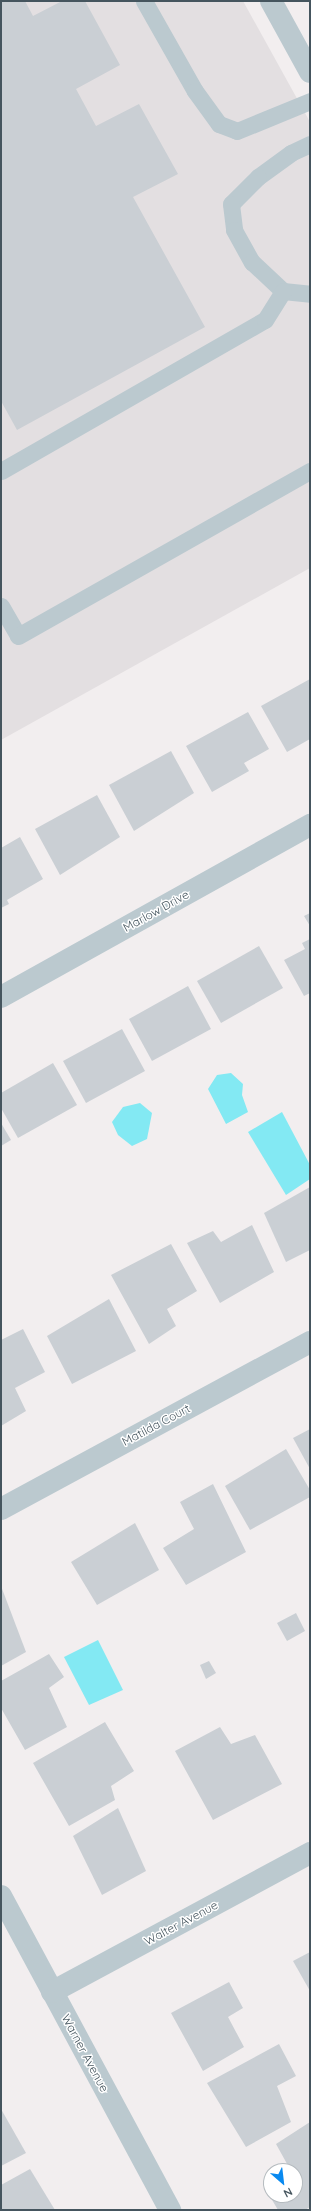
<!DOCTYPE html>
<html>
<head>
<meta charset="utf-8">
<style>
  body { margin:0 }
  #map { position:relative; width:311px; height:2211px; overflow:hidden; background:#f2eeef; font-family:Quicksand,sans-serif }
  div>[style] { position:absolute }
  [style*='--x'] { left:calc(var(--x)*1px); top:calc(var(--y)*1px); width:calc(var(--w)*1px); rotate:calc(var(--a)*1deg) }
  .education>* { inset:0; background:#e3dfe1 }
  .water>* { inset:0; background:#83e9f3 }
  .building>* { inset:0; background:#cacfd4 }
  .service>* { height:17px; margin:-8.5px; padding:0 8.5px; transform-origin:8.5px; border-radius:8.5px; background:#bbc9cf }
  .minor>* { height:22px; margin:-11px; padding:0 11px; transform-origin:11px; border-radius:11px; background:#bbc9cf }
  span { translate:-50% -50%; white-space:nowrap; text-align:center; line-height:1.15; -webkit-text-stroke:3px #fff; paint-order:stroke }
  .street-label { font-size:12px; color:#45555e }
  .frame { position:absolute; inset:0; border:2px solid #45555e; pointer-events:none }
  .north { position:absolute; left:263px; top:2163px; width:40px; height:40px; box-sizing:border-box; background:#fff; border:1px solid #b5bbbf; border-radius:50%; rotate:152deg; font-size:11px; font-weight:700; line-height:16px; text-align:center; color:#45555e }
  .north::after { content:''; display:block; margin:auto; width:14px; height:18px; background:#0a8af0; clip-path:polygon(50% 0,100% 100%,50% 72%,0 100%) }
</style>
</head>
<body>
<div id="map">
  <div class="education">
    <i style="clip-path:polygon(1px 1px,243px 1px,310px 122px,310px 568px,1px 740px)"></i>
  </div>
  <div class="water">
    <i style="clip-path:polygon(231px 1073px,243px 1084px,242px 1095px,248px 1112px,226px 1124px,208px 1089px,217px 1075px)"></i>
    <i style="clip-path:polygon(140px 1103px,152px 1113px,147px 1139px,132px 1146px,118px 1135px,112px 1122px,123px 1107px)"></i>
    <i style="clip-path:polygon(282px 1112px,310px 1165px,310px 1179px,286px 1195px,248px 1132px)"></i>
    <i style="clip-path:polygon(98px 1640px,123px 1690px,89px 1705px,64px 1657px)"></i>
  </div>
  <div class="building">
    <i style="clip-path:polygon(1px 1px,25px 1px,33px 16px,62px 1px,85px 1px,120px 65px,76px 89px,96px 126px,139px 104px,178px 174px,133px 197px,205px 327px,17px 430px,1px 401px)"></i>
    <i style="clip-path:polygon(310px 679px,310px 739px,287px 752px,261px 706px)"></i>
    <i style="clip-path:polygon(248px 712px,269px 749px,244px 763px,249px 771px,212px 792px,186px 746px)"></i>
    <i style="clip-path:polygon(171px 751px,194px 793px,134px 831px,109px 785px)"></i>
    <i style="clip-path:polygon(97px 795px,120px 837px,60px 875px,35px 829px)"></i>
    <i style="clip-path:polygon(20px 837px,43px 879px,7px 900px,9px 904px,1px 908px,1px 848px)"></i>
    <i style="clip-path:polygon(310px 913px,310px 926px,304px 916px)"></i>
    <i style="clip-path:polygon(310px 939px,310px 993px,304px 996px,284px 960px,305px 949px,302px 943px)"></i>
    <i style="clip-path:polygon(259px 946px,283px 988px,221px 1023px,197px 981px)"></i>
    <i style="clip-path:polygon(188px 986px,211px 1029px,152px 1061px,129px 1019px)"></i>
    <i style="clip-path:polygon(122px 1029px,145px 1071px,86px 1103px,63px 1061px)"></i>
    <i style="clip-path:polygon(53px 1063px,77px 1105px,18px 1138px,1px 1108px,1px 1093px)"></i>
    <i style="clip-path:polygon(1px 1123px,11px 1140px,1px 1146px)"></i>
    <i style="clip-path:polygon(310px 1187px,310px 1250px,286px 1262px,264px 1213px)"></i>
    <i style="clip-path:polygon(252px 1225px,274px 1272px,220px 1303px,187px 1243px,213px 1231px,221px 1242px)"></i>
    <i style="clip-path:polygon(171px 1244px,197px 1291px,167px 1309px,176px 1326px,149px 1344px,111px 1275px)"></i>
    <i style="clip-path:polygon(109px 1299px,136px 1351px,72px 1384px,47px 1336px)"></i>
    <i style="clip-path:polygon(23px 1329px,45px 1372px,15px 1388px,26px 1411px,1px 1426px,1px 1340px)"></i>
    <i style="clip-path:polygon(310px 1429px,310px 1469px,293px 1438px)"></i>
    <i style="clip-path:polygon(286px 1449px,310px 1490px,310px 1497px,250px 1530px,225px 1486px)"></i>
    <i style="clip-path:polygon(213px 1484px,246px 1552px,186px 1585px,163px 1548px,194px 1529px,180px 1502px)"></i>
    <i style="clip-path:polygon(135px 1523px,159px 1570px,97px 1605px,71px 1562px)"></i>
    <i style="clip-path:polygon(1px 1586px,26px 1652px,1px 1666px)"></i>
    <i style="clip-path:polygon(296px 1613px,305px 1631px,287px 1641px,277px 1623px)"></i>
    <i style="clip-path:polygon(49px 1654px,64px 1677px,49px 1688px,67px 1727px,25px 1750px,1px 1708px,1px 1681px)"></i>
    <i style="clip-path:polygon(209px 1661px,216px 1673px,206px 1679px,200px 1665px)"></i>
    <i style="clip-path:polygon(105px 1722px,134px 1771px,111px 1786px,115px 1800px,69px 1826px,33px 1763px)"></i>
    <i style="clip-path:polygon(220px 1727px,231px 1744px,255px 1735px,282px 1784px,213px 1820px,175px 1751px)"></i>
    <i style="clip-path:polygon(118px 1808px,146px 1871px,102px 1895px,73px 1836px)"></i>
    <i style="clip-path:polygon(310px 1952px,310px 1991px,293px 1961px)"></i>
    <i style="clip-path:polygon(229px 1982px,243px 2008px,228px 2017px,244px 2047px,203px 2071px,171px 2013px)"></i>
    <i style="clip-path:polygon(279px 2044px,296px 2076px,277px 2086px,291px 2122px,246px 2147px,207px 2083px)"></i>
    <i style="clip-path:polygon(1px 2109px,26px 2153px,1px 2166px)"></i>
    <i style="clip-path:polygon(310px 2122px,310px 2207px,305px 2210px,278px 2210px,265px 2188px,271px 2185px,271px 2195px,295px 2195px,295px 2171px,291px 2171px,276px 2144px)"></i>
    <i style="clip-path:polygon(30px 2169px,55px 2210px,1px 2210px,1px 2185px)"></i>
  </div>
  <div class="service">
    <i style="--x:144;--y:1;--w:103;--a:60.5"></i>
    <i style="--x:195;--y:91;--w:41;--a:54"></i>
    <i style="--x:219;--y:124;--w:19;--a:21"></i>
    <i style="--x:237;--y:131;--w:79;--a:-22.3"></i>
    <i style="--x:310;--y:144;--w:21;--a:155"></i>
    <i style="--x:291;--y:153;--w:41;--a:144"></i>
    <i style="--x:258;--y:177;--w:38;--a:135"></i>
    <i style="--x:231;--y:204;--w:26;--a:83"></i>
    <i style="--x:234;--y:230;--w:37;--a:61"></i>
    <i style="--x:252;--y:262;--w:42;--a:43.1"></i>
    <i style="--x:283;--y:291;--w:27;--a:6"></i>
    <i style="--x:1;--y:471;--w:304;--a:-29.8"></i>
    <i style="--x:265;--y:320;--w:34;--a:-58"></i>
    <i style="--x:1;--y:606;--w:34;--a:60"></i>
    <i style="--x:18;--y:636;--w:335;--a:-29.5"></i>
  </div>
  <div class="minor">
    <i style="--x:271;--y:1;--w:81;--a:61.2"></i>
    <i style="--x:1;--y:997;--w:354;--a:-29.1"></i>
    <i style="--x:1;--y:1509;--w:351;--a:-28.4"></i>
    <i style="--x:1;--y:1896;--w:357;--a:61.7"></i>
    <i style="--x:52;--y:1992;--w:293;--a:-28.3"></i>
  </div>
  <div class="street-label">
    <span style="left:156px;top:911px;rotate:-29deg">Marlow Drive</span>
    <span style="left:156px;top:1425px;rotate:-28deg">Matilda Court</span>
    <span style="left:181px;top:1923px;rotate:-28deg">Walter Avenue</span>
    <span style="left:85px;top:2053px;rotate:62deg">Warner Avenue</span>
  </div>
  <div class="frame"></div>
  <div class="north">N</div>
</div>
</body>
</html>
